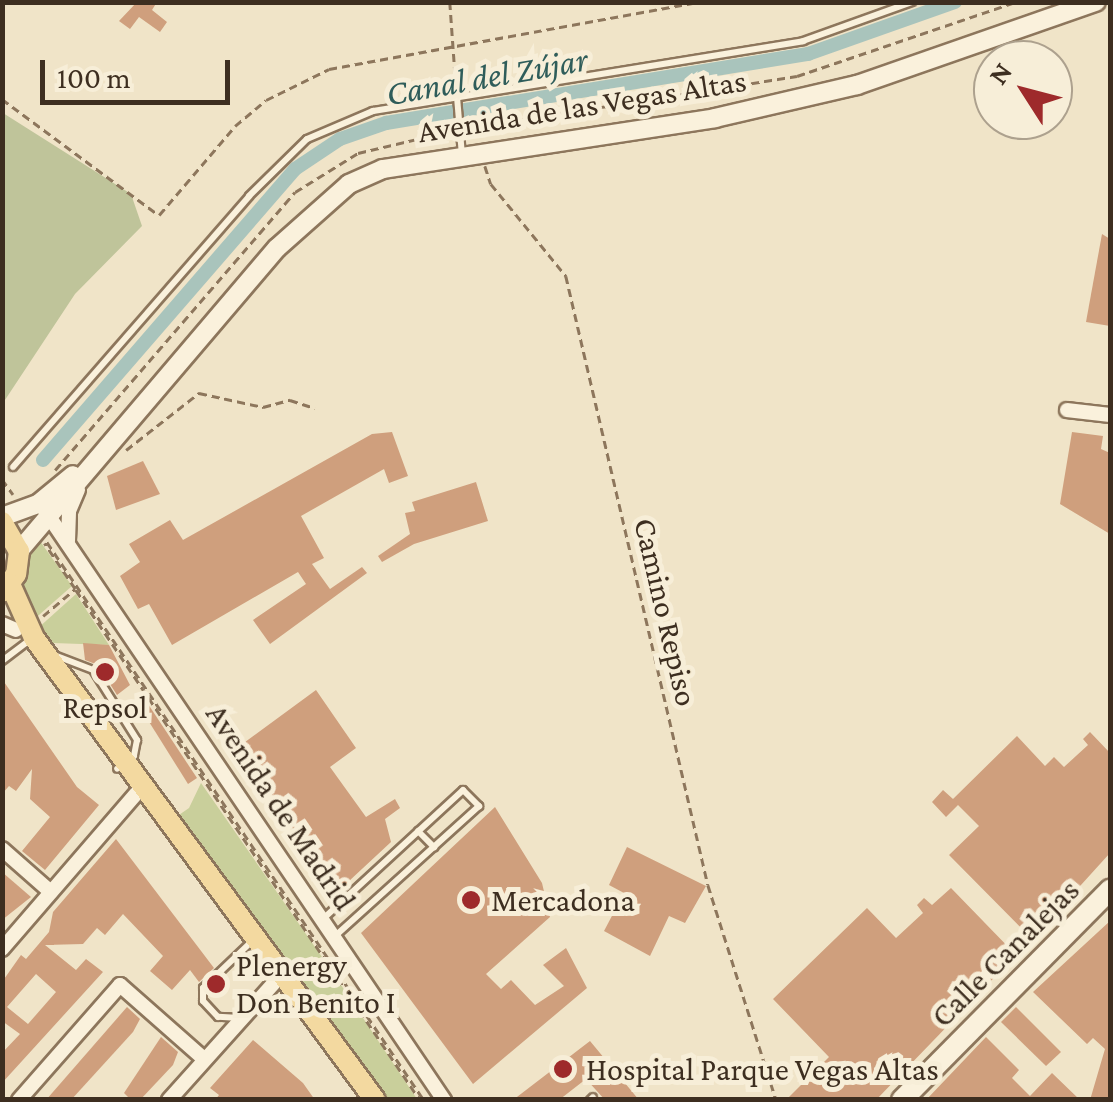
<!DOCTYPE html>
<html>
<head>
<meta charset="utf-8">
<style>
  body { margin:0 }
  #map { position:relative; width:1113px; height:1102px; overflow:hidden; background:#f0e4c8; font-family:"Crimson Pro",serif }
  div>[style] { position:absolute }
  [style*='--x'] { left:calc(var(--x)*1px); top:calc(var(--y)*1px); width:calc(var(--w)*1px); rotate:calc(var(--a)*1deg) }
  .green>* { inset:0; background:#c9cf9b }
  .cemetery>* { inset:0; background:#bfc49a }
  .canal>* { height:14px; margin:-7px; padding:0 7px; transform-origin:7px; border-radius:7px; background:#a9c4bc }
  .building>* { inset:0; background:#cf9f7d }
  .path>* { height:2.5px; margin-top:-1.25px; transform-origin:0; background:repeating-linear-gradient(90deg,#8d765c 0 8px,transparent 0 13px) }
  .roads { filter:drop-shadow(2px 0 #8d765c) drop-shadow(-2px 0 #8d765c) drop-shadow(0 2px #8d765c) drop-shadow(0 -2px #8d765c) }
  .service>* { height:6px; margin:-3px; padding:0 3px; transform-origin:3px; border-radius:3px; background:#faf1dc }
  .minor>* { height:14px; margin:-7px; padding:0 7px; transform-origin:7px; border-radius:7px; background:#faf1dc }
  .tertiary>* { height:18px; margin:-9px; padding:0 9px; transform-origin:9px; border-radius:9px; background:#faf1dc }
  .secondary>* { height:20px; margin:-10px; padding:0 10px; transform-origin:10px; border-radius:10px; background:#faf1dc }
  .primary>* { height:20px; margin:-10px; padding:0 10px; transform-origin:10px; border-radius:10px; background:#f3d9a0 }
  .dots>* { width:28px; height:28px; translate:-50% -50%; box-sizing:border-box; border:5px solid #f7eed8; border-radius:50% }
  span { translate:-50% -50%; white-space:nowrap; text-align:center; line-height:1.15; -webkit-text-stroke:10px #f7eed8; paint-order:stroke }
  .street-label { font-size:32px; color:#3d2e20 }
  .poi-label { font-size:32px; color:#3d2e20 }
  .left { translate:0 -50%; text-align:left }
  .water-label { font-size:35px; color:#2f5d5a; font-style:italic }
  .frame { position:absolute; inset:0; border:5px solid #3d2e20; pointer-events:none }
  .north { position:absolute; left:973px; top:40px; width:100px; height:100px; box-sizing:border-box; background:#f7eed8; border:2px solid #ada18e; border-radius:50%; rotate:306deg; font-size:28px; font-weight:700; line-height:40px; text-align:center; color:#3d2e20 }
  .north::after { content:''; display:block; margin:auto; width:35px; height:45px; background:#9e2a2b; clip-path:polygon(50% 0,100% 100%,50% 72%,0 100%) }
  .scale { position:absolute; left:40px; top:60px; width:190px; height:45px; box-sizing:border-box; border:5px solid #3d2e20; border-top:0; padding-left:12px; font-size:30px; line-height:35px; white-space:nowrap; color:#3d2e20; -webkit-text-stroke:8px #f7eed8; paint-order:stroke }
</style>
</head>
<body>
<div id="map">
  <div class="green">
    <i style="clip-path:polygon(37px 537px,72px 586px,31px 622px,18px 583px)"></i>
    <i style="clip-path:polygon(76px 594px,109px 645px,53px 643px,37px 629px)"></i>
    <i style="clip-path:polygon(201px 783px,331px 970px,417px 1099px,383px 1099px,176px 817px,189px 808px)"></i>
  </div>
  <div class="cemetery">
    <i style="clip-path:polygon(3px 113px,131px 194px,142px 226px,75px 294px,3px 403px)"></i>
  </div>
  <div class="canal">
    <i style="--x:43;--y:460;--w:385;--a:-49.1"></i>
    <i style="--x:295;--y:169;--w:54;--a:-33.7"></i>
    <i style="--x:340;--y:139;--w:49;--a:-19.2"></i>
    <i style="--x:386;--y:123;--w:428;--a:-9.3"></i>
    <i style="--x:808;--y:54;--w:156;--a:-19.5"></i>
  </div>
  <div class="building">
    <i style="clip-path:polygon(137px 2px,157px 2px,152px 10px,167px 22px,160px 32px,139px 17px,130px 29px,119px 21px)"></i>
    <i style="clip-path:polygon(1102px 234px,1110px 239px,1110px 326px,1086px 322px)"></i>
    <i style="clip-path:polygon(392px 432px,408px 476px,389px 483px,384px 469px,301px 516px,324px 558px,312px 564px,330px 589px,362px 567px,367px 573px,270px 644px,253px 620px,306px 584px,298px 572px,172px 645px,149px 604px,138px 609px,120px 576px,140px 562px,129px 544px,170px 520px,183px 540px,372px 434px)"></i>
    <i style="clip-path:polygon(1072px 432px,1103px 436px,1101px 449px,1110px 453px,1110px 534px,1060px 504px)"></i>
    <i style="clip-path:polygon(143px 461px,160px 494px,116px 510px,107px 476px)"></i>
    <i style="clip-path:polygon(476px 482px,488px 521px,414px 544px,382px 562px,378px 556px,410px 534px,405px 513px,415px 511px,412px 502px)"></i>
    <i style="clip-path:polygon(83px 643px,109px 645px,130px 685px,117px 695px,98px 665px,85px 660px)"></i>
    <i style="clip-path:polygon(2px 679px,77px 787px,99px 805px,45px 870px,22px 851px,50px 817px,30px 799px,32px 769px,16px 791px,9px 786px,2px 794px)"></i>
    <i style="clip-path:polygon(316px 690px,356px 748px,330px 767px,366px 817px,395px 799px,400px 808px,385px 819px,391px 842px,334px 895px,241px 745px)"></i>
    <i style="clip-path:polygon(148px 704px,197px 778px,188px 784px,141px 709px)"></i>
    <i style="clip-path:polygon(1090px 732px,1110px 753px,1110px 853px,1032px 939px,949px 855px,979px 826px,958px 805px,946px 817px,932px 802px,943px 790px,953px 799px,1017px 736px,1045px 766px,1054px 757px,1064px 767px,1088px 745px,1083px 739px)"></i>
    <i style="clip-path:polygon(495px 807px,542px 883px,550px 917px,486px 974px,501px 989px,511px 980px,535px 1005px,564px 986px,543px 965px,566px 948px,587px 988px,473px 1084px,361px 933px)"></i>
    <i style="clip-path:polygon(evenodd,116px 839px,214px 968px,199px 982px,190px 970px,172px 990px,150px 971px,163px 956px,123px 914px,105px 935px,97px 928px,83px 944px,45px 945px,76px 970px,86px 959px,103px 972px,2px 1083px,2px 1053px,20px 1034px,2px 1021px,2px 982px,21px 955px,26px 959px,49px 932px,53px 912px,116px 839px,36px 974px,56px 992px,28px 1024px,7px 1007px,36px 974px)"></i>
    <i style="clip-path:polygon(627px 847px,706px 886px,685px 923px,669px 916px,650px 956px,604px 931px,624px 893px,609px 885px)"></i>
    <i style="clip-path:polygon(2px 872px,31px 897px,2px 920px)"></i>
    <i style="clip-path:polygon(951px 888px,1016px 955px,876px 1100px,786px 1100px,829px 1057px,773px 999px,867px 908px,896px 938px,923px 913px,917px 905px,924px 898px,932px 905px)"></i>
    <i style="clip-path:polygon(1110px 921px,1110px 1100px,1090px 1100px,1105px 1049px,1093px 1038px,1087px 1044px,1033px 992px)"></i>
    <i style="clip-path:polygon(127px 1007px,140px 1019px,133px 1032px,71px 1100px,46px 1100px)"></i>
    <i style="clip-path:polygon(1016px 1007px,1061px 1052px,1046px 1066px,1001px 1022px)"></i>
    <i style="clip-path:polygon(161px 1037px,178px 1052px,173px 1065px,140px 1100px,131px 1100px,124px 1093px)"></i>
    <i style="clip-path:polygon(986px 1037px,1019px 1070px,1012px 1078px,1030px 1096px,1052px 1073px,1080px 1100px,926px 1100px)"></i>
    <i style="clip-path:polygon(253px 1040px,303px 1083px,315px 1100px,215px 1100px,219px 1095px,210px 1088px)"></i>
    <i style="clip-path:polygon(590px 1041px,639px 1100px,605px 1100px,586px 1079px,559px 1100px,513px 1100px)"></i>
  </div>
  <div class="path">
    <i style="--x:450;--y:2;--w:84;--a:85.9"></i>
    <i style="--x:2;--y:99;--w:195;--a:36.5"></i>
    <i style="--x:159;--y:215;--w:117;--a:-49.5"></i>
    <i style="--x:235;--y:126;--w:40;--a:-40"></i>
    <i style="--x:266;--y:100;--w:70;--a:-26.2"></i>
    <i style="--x:329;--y:69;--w:375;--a:-10.3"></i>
    <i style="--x:469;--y:128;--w:332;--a:-9"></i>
    <i style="--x:797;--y:76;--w:231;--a:-18.7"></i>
    <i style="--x:485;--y:166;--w:19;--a:72"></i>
    <i style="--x:491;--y:184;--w:119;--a:50.8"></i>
    <i style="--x:566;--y:276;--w:625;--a:76.87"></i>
    <i style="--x:708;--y:885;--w:225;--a:72.4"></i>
    <i style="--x:126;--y:450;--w:93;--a:-38"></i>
    <i style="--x:199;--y:393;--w:66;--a:12.3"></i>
    <i style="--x:263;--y:407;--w:28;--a:-15"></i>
    <i style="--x:290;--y:400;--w:26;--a:18"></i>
    <i style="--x:55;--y:470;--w:367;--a:-49.2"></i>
    <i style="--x:295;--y:192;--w:74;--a:-31.8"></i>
    <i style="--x:358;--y:153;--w:96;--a:-13.3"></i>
    <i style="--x:2;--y:479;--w:19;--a:54"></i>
    <i style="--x:47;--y:542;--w:673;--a:55.96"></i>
    <i style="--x:76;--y:590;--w:615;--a:56"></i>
    <i style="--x:43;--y:616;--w:42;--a:-40.2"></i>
    <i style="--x:75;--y:589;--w:55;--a:-124"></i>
  </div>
  <div class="roads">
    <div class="service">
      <i style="--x:457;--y:97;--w:58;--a:85.1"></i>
      <i style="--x:13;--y:467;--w:359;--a:-48.9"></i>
      <i style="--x:249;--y:196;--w:81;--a:-44.5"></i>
      <i style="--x:307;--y:139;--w:72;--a:-23"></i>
      <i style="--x:373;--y:111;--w:436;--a:-9.2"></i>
      <i style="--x:803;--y:41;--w:116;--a:-19.7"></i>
      <i style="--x:54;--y:655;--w:42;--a:21"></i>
      <i style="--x:93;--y:670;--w:83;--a:57.8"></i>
      <i style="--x:137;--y:740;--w:16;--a:101"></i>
      <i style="--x:134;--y:756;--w:21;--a:143"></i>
      <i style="--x:2;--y:661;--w:30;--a:-37"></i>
      <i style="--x:418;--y:831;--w:23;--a:45"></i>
      <i style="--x:324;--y:918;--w:189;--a:-42.6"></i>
      <i style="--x:463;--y:790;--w:23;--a:45"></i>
      <i style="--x:479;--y:806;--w:195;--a:137.9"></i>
      <i style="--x:240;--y:1018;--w:22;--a:-177"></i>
      <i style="--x:218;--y:1017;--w:22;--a:-133"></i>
      <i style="--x:203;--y:1001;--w:13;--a:-90"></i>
      <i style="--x:203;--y:988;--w:62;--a:-43.7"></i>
      <i style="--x:590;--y:1100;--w:4;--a:-45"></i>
    </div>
    <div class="minor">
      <i style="--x:1067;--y:410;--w:43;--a:6.6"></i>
      <i style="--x:44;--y:509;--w:714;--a:55.91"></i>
      <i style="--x:68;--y:541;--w:30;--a:-88"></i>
      <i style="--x:69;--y:511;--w:23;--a:-67"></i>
      <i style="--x:2;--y:624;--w:15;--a:23"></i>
      <i style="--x:2;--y:849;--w:65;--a:41.3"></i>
      <i style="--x:2;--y:949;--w:205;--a:-49.2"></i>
      <i style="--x:19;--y:1100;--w:153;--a:-48.7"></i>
      <i style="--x:120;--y:985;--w:112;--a:41.4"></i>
      <i style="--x:169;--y:1100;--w:159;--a:-48.1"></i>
    </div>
    <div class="tertiary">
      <i style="--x:2;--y:517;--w:38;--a:-20"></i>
      <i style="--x:38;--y:504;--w:45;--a:-39.6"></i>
      <i style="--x:19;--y:551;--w:398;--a:-49.6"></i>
      <i style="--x:277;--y:248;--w:96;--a:-41.6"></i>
      <i style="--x:349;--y:184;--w:37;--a:-24"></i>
      <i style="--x:383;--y:169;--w:336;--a:-8.7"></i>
      <i style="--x:715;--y:118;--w:146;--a:-13.1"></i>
      <i style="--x:857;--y:85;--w:253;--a:-19.2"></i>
    </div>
    <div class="secondary">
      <i style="--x:902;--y:1100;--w:296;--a:-45.3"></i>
    </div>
    <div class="primary">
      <i style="--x:2;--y:522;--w:34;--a:60"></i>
      <i style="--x:19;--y:551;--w:23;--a:97"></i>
      <i style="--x:16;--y:574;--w:21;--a:125"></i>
      <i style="--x:10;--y:584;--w:59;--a:66"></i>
      <i style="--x:34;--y:638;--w:574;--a:53.57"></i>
    </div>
  </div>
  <div class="dots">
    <i style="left:105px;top:672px;background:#9e2a2b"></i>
    <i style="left:471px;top:900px;background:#9e2a2b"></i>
    <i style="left:216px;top:984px;background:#9e2a2b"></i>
    <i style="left:563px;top:1069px;background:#9e2a2b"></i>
  </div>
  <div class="street-label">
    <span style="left:582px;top:106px;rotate:-9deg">Avenida de las Vegas Altas</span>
    <span style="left:666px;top:612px;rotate:77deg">Camino Repiso</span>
    <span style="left:281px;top:807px;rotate:56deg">Avenida de Madrid</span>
    <span style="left:1005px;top:953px;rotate:-45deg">Calle Canalejas</span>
  </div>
  <div class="poi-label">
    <span style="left:105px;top:707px">Repsol</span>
    <span class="left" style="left:491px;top:900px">Mercadona</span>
    <span class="left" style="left:236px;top:984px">Plenergy<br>Don Benito I</span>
    <span class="left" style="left:586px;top:1069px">Hospital Parque Vegas Altas</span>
  </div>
  <div class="water-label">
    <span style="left:487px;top:77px;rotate:-10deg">Canal del Zújar</span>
  </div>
  <div class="frame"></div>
  <div class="north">N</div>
  <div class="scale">100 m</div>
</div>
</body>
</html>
